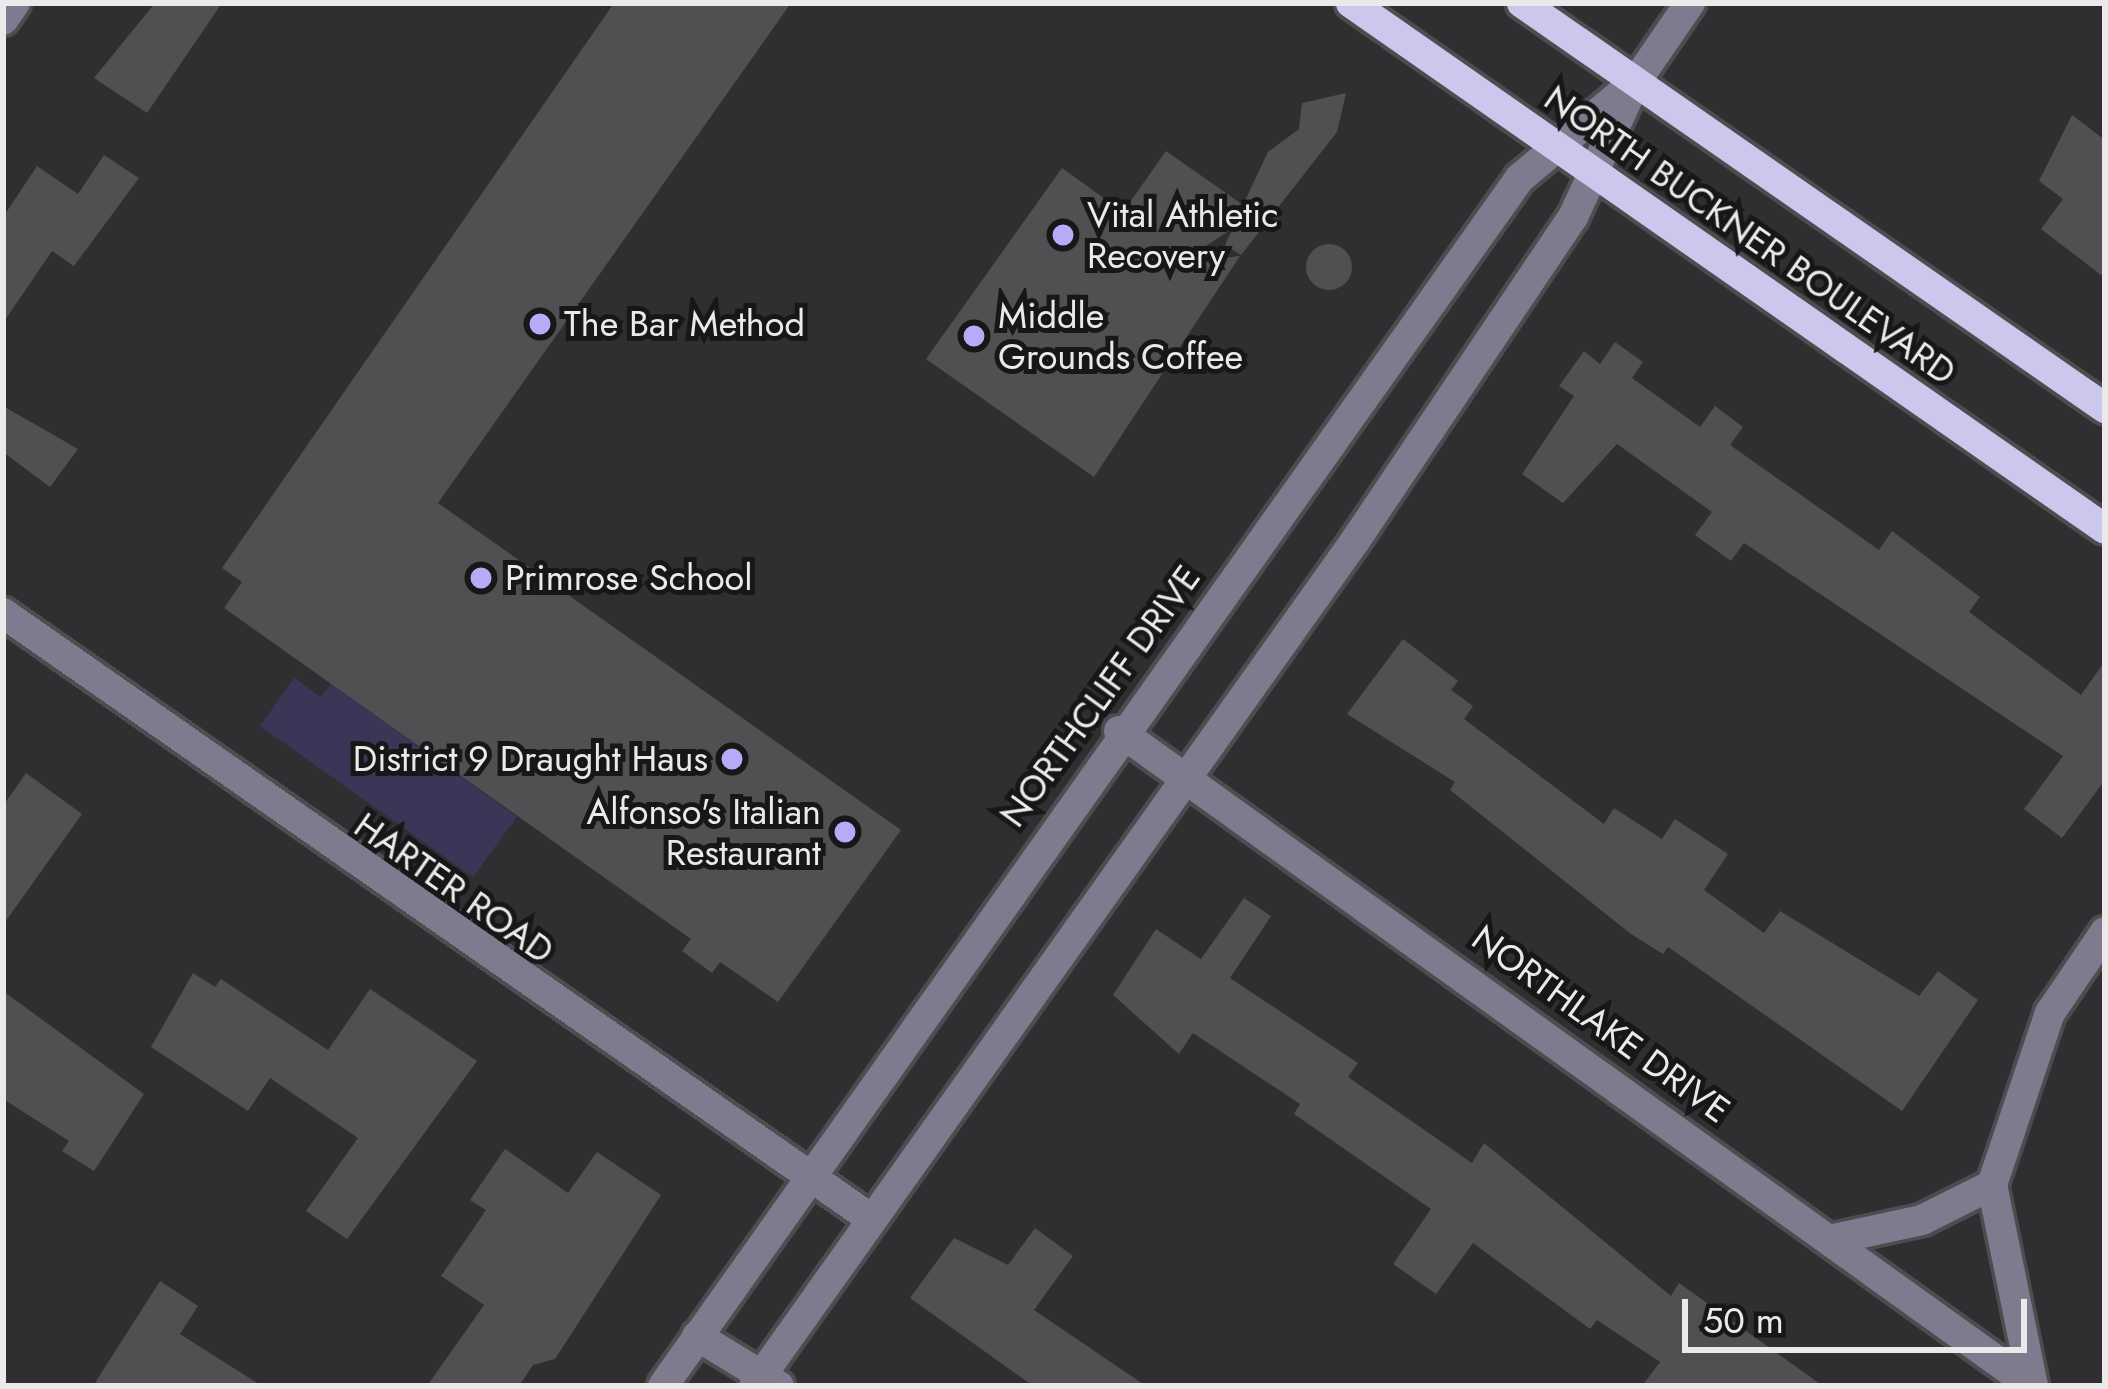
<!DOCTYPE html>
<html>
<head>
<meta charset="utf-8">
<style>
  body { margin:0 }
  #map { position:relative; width:2108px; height:1389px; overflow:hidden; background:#2f2e31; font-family:Jost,sans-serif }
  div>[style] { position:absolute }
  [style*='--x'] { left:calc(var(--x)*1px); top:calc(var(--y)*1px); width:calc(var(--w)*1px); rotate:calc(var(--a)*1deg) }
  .green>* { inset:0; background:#3b3557 }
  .building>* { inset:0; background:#505052 }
  .round { border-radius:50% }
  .roads { filter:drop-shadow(3px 0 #4d4c4f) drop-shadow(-3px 0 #4d4c4f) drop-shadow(0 3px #4d4c4f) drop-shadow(0 -3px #4d4c4f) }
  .minor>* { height:30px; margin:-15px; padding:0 15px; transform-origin:15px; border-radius:15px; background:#7d7b8d }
  .major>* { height:30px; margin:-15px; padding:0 15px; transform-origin:15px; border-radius:15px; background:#ccc7ec }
  .dots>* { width:33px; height:33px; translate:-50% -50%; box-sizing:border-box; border:6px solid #171718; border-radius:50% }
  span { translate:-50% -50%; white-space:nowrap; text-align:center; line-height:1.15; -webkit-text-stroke:10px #171718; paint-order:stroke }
  .poi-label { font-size:36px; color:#eaeaeb }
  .left { translate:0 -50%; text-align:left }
  .right { translate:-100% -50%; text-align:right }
  .street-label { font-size:36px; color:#eaeaeb }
  .frame { position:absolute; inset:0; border:6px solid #eaeaeb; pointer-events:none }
  .scale { position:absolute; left:1682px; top:1299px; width:345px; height:54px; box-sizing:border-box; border:6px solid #eaeaeb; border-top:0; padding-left:15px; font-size:36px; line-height:42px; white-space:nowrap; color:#eaeaeb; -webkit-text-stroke:9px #171718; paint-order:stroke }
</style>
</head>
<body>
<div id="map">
  <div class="green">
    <i style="clip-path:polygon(294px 678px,321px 697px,331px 684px,517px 817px,473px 877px,260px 726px)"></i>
  </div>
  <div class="building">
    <i style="clip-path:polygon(155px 3px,222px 3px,147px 113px,94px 78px)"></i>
    <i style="clip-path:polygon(614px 3px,791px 3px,438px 503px,901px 830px,778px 1002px,720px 962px,712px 973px,682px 951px,691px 939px,224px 608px,242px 582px,222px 568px)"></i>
    <i style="clip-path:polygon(1346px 93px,1337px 132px,1241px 255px,1225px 245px,1233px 228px,1182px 262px,1240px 256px,1094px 477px,926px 359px,1062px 168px,1123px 212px,1166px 151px,1243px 205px,1268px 152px,1299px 129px,1302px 103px)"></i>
    <i style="clip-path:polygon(2072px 115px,2105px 140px,2105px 278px,2041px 229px,2063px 199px,2039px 181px)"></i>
    <i style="clip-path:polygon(104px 155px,139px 178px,74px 266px,52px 251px,3px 323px,3px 217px,37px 166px,78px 194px)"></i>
    <i class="round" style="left:1306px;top:244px;width:46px;height:46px"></i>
    <i style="clip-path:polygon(1615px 342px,1643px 362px,1632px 378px,1700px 427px,1715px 406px,1743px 427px,1730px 445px,1879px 550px,1892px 531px,1980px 597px,1969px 612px,2081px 695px,2105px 661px,2105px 780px,2062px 838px,2024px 809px,2063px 756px,1744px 543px,1731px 561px,1695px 535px,1712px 512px,1617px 444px,1563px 503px,1522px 474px,1574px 396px,1559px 386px,1584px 351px,1600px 364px)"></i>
    <i style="clip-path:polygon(3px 406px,78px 449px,50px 487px,3px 452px)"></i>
    <i style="clip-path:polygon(1403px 639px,1458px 681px,1451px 690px,1473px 706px,1464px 719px,1604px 824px,1614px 808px,1662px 839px,1675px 819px,1728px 854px,1704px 890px,1764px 933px,1780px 911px,1919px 996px,1938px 971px,1978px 1000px,1902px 1111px,1668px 947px,1663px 954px,1631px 934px,1450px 790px,1455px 782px,1347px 714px)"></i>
    <i style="clip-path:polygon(26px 773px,82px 814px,3px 925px,3px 806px)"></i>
    <i style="clip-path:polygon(1244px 898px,1271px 916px,1230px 978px,1358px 1063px,1348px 1077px,1472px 1163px,1484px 1143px,1671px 1296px,1679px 1283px,1823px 1386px,1642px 1386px,1660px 1362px,1597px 1320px,1590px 1329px,1473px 1243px,1436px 1294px,1393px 1264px,1431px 1209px,1294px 1114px,1300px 1104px,1193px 1033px,1179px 1054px,1113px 995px,1156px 929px,1201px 959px)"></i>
    <i style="clip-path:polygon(193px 973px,215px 987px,221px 979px,328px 1050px,370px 989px,477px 1061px,347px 1239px,306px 1211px,358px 1138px,270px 1078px,248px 1111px,151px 1047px)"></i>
    <i style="clip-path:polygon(3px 991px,144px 1094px,94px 1171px,62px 1151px,69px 1141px,3px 1099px)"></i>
    <i style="clip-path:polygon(505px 1149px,568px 1193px,597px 1152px,661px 1195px,555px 1359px,533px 1365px,519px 1386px,427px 1386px,484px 1305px,441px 1276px,486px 1210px,470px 1200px)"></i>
    <i style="clip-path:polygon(1035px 1228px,1073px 1256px,1034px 1310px,1146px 1386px,1033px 1386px,910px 1298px,954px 1238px,1008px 1265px)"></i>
    <i style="clip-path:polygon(160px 1281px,198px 1306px,180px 1334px,262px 1386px,93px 1386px)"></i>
  </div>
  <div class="roads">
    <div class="minor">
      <i style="--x:3;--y:20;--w:21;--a:-55"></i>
      <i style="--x:3;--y:613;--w:1054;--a:34.91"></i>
      <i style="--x:1119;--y:731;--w:1124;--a:35.66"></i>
      <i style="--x:1834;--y:1239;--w:90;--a:-12.2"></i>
      <i style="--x:1922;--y:1220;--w:78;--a:-26.6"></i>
      <i style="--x:697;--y:1336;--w:96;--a:31.4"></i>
      <i style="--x:663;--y:1386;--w:1481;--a:-54.65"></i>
      <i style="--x:1520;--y:178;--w:143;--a:-39.9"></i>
      <i style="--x:754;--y:1386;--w:1037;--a:-54.58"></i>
      <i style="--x:1355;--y:541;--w:391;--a:-56.1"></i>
      <i style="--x:1573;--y:217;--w:148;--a:-65.2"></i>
      <i style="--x:1635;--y:83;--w:97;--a:-55.5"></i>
      <i style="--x:2033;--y:1386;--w:205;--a:-101.5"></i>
      <i style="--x:1992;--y:1185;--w:182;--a:-71.4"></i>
      <i style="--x:2050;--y:1013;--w:98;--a:-55.8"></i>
    </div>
    <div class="major">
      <i style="--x:1351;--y:3;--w:919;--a:34.9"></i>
      <i style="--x:1522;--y:3;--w:710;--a:34.79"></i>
    </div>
  </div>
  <div class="dots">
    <i style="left:1063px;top:235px;background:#b7abf8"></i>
    <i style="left:540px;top:324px;background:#b7abf8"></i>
    <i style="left:974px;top:336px;background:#b7abf8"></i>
    <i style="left:481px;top:578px;background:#b7abf8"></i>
    <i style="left:732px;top:759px;background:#b7abf8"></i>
    <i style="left:845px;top:832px;background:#b7abf8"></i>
  </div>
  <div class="poi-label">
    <span class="left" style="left:1087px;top:235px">Vital Athletic<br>Recovery</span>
    <span class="left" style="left:998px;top:336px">Middle<br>Grounds Coffee</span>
    <span class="left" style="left:564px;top:324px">The Bar Method</span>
    <span class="left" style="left:505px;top:578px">Primrose School</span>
    <span class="right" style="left:708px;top:759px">District 9 Draught Haus</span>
    <span class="right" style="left:821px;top:832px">Alfonso's Italian<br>Restaurant</span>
  </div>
  <div class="street-label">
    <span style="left:1750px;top:235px;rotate:35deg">NORTH BUCKNER BOULEVARD</span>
    <span style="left:1100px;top:696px;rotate:-54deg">NORTHCLIFF DRIVE</span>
    <span style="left:454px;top:888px;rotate:35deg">HARTER ROAD</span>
    <span style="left:1601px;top:1024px;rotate:36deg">NORTHLAKE DRIVE</span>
  </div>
  <div class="frame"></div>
  <div class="scale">50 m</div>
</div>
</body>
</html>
